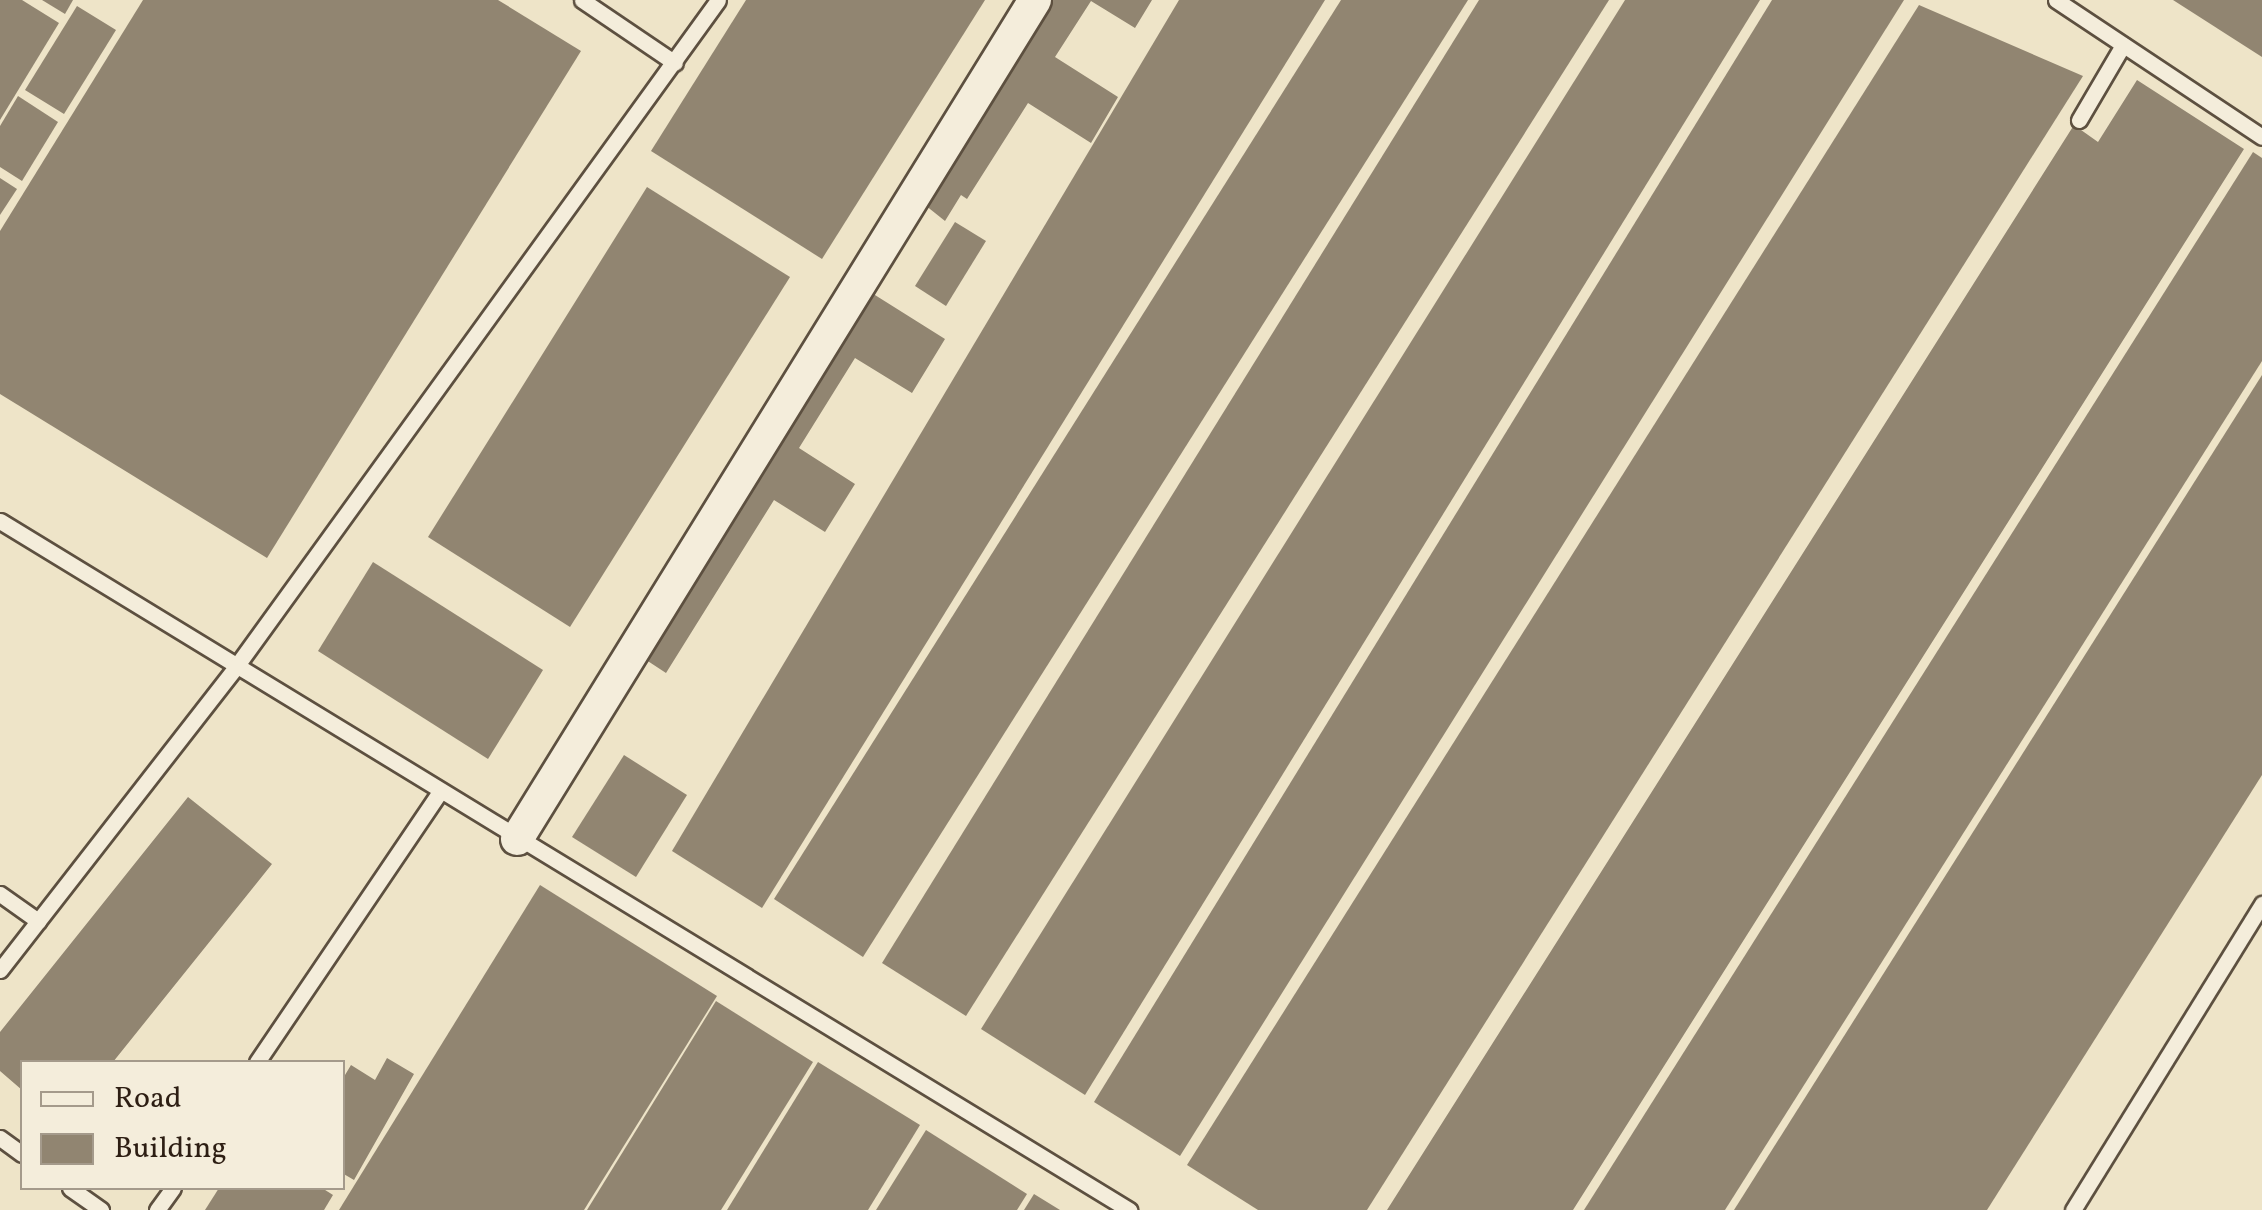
<!DOCTYPE html>
<html>
<head>
<meta charset="utf-8">
<style>
  body { margin:0 }
  #map { position:relative; width:2262px; height:1210px; overflow:hidden; background:#eee4c8; font-family:Vollkorn,serif }
  div>[style] { position:absolute }
  [style*='--x'] { left:calc(var(--x)*1px); top:calc(var(--y)*1px); width:calc(var(--w)*1px); rotate:calc(var(--a)*1deg) }
  .building>* { inset:0; background:#918571 }
  .roads { filter:drop-shadow(2px 0 #5d5040) drop-shadow(-2px 0 #5d5040) drop-shadow(0 2px #5d5040) drop-shadow(0 -2px #5d5040) }
  .service>* { height:15px; margin:-7.5px; padding:0 7.5px; transform-origin:7.5px; border-radius:7.5px; background:#f4eddb }
  .minor>* { height:32px; margin:-16px; padding:0 16px; transform-origin:16px; border-radius:16px; background:#f4eddb }
  span { translate:-50% -50%; white-space:nowrap; text-align:center; line-height:1.15; -webkit-text-stroke:8px #f4eddb; paint-order:stroke }
  .legend { position:absolute; left:20px; top:1060px; width:325px; height:130px; box-sizing:border-box; background:#f4eddb; border:2px solid #a49a8b; margin:0; padding:12px 18px; list-style:none; font-size:30px; color:#2d1e13 }
  .legend li { display:flex; align-items:center; gap:20px; height:50px }
  .legend b { width:50px; border:2px solid #a49a8b }
</style>
</head>
<body>
<div id="map">
  <div class="building">
    <i style="clip-path:polygon(0 0,22px 0,59px 23px,0 120px)"></i>
    <i style="clip-path:polygon(42px 0,73px 0,65px 14px)"></i>
    <i style="clip-path:polygon(143px 0,498px 0,581px 51px,267px 558px,0 394px,0 231px)"></i>
    <i style="clip-path:polygon(746px 0,985px 0,822px 259px,651px 151px)"></i>
    <i style="clip-path:polygon(1052px 0,1152px 0,1135px 28px,1091px 1px,1055px 57px,1118px 97px,1091px 143px,1028px 103px,967px 199px,961px 195px,945px 221px,925px 205px)"></i>
    <i style="clip-path:polygon(1179px 0,1325px 0,762px 908px,672px 851px)"></i>
    <i style="clip-path:polygon(1341px 0,1468px 0,863px 957px,774px 899px)"></i>
    <i style="clip-path:polygon(1479px 0,1609px 0,966px 1016px,882px 963px)"></i>
    <i style="clip-path:polygon(1625px 0,1760px 0,1085px 1095px,981px 1029px)"></i>
    <i style="clip-path:polygon(1772px 0,1904px 0,1180px 1156px,1094px 1102px)"></i>
    <i style="clip-path:polygon(2173px 0,2262px 0,2262px 57px)"></i>
    <i style="clip-path:polygon(1919px 5px,2083px 76px,1367px 1210px,1258px 1210px,1187px 1165px)"></i>
    <i style="clip-path:polygon(77px 6px,116px 30px,64px 114px,25px 90px)"></i>
    <i style="clip-path:polygon(2137px 80px,2244px 149px,1573px 1210px,1387px 1210px,2074px 125px,2098px 142px)"></i>
    <i style="clip-path:polygon(18px 96px,58px 122px,22px 181px,0 167px,0 126px)"></i>
    <i style="clip-path:polygon(2253px 152px,2262px 158px,2262px 361px,1725px 1210px,1584px 1210px)"></i>
    <i style="clip-path:polygon(0 178px,17px 189px,0 215px)"></i>
    <i style="clip-path:polygon(647px 187px,790px 277px,570px 627px,428px 537px)"></i>
    <i style="clip-path:polygon(955px 222px,986px 241px,946px 306px,915px 286px)"></i>
    <i style="clip-path:polygon(859px 285px,945px 339px,912px 393px,855px 358px,799px 448px,855px 484px,825px 532px,774px 500px,666px 673px,631px 650px)"></i>
    <i style="clip-path:polygon(2262px 375px,2262px 775px,1987px 1210px,1734px 1210px)"></i>
    <i style="clip-path:polygon(373px 562px,543px 670px,488px 759px,318px 651px)"></i>
    <i style="clip-path:polygon(624px 755px,687px 795px,636px 877px,572px 837px)"></i>
    <i style="clip-path:polygon(188px 797px,272px 864px,113px 1062px,22px 1062px,22px 1090px,0 1071px,0 1032px)"></i>
    <i style="clip-path:polygon(540px 885px,717px 996px,584px 1210px,339px 1210px)"></i>
    <i style="clip-path:polygon(716px 1001px,813px 1062px,721px 1210px,587px 1210px)"></i>
    <i style="clip-path:polygon(387px 1058px,414px 1074px,354px 1180px,342px 1173px,342px 1080px,351px 1065px,375px 1080px)"></i>
    <i style="clip-path:polygon(818px 1062px,920px 1125px,868px 1210px,727px 1210px)"></i>
    <i style="clip-path:polygon(926px 1130px,1027px 1194px,1017px 1210px,876px 1210px)"></i>
    <i style="clip-path:polygon(219px 1188px,322px 1188px,333px 1195px,324px 1210px,205px 1210px)"></i>
    <i style="clip-path:polygon(1034px 1194px,1060px 1210px,1024px 1210px)"></i>
  </div>
  <div class="roads">
    <div class="service">
      <i style="--x:582;--y:0;--w:112;--a:34.1"></i>
      <i style="--x:2056;--y:0;--w:247;--a:33.6"></i>
      <i style="--x:2079;--y:120;--w:87;--a:-59.6"></i>
      <i style="--x:0;--y:521;--w:1323;--a:31.39"></i>
      <i style="--x:0;--y:894;--w:47;--a:35.4"></i>
      <i style="--x:0;--y:970;--w:383;--a:-52.1"></i>
      <i style="--x:235;--y:668;--w:824;--a:-54.13"></i>
      <i style="--x:257;--y:1062;--w:326;--a:-55.9"></i>
      <i style="--x:0;--y:1138;--w:27;--a:36"></i>
      <i style="--x:70;--y:1188;--w:38;--a:35"></i>
      <i style="--x:157;--y:1210;--w:27;--a:-54"></i>
      <i style="--x:2073;--y:1210;--w:360;--a:-58.3"></i>
    </div>
    <div class="minor">
      <i style="--x:517;--y:839;--w:986;--a:-58.31"></i>
    </div>
  </div>
  <ul class="legend">
  <li><b style="height:12px;background:#f4eddb"></b>Road</li>
  <li><b style="height:28px;background:#918571"></b>Building</li>
  </ul>
</div>
</body>
</html>
